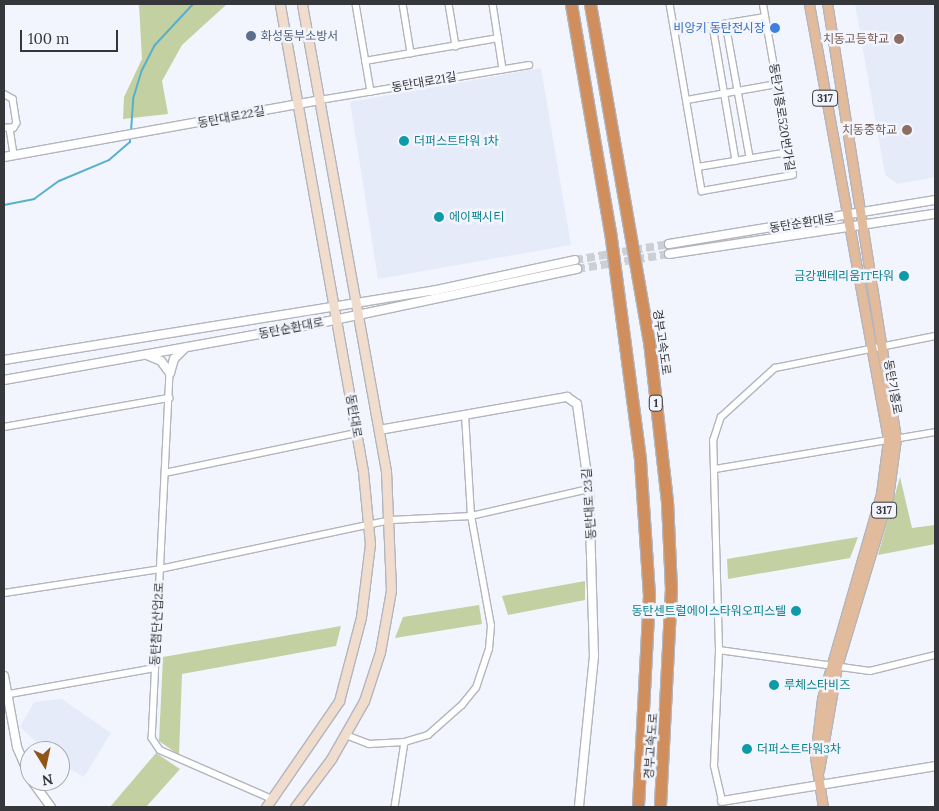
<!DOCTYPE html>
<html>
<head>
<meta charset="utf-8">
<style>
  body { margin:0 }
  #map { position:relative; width:939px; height:811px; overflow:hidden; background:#f2f5fd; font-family:Lora,"Noto Sans KR",serif }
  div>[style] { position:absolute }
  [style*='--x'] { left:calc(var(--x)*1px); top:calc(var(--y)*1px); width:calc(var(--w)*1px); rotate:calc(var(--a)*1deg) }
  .built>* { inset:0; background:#e6ebfa }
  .green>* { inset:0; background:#c3d0a1 }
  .stream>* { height:2px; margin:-1px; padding:0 1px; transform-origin:1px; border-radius:1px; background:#58b0cc }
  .tertiary-tunnel>* { height:8px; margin-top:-4px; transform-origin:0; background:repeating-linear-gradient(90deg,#cccfd6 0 8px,transparent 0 12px) }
  .roads { filter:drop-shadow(1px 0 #b2b5bd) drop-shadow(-1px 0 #b2b5bd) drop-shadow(0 1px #b2b5bd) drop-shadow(0 -1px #b2b5bd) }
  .minor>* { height:5.5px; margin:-2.75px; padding:0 2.75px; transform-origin:2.75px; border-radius:2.75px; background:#fff }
  .tertiary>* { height:8px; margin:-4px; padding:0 4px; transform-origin:4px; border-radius:4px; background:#fff }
  .secondary>* { height:9px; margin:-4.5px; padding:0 4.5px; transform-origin:4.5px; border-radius:4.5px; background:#f1ddce }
  .primary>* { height:9px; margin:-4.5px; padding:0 4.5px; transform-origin:4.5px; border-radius:4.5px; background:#e2bb9d }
  .motorway>* { height:11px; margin:-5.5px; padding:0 5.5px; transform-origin:5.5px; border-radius:5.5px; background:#cf8e5b }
  .dots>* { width:14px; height:14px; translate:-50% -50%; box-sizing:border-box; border:2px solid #f2f5fd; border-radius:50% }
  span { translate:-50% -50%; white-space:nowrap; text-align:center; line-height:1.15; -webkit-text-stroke:5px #f2f5fd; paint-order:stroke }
  .shield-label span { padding:1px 4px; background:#f2f5fd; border:1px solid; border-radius:4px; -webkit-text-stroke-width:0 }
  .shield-label { font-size:11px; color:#36373a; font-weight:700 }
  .shop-label { font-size:12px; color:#366cbe }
  .right { translate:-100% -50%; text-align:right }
  .service-label { font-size:12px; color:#4e5e75 }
  .left { translate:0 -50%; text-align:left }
  .education-label { font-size:12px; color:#785e54 }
  .street-label { font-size:12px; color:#36373a }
  .culture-label { font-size:12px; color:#0d838f }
  .frame { position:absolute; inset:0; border:5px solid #36373a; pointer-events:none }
  .north { position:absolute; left:20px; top:741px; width:50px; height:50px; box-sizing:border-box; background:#f2f5fd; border:1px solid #a7a9af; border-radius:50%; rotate:170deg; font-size:14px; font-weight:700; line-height:20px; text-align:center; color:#36373a }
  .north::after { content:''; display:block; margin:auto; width:18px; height:22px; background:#915515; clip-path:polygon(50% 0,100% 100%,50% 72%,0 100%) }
  .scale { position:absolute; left:20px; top:30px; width:98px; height:22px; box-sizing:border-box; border:2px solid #36373a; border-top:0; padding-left:6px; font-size:15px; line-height:18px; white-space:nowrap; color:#36373a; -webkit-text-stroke:4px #f2f5fd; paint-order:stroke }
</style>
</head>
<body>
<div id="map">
  <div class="built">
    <i style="clip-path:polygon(855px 4px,935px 4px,935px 177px,897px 184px,885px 175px)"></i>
    <i style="clip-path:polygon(541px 68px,571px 245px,378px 279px,350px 102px)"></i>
    <i style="clip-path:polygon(62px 699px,111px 733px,84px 777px,60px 764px,60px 751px,46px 751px,20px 727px,34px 702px)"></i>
  </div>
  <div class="green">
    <i style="clip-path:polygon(139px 4px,227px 4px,182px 45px,162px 81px,168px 114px,123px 119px,124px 97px,142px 59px)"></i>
    <i style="clip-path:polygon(900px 477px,912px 528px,935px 525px,935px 544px,878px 555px)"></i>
    <i style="clip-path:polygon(858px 537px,850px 558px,728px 579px,727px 559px)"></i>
    <i style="clip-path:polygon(585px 581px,585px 600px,508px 615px,502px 596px)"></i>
    <i style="clip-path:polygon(479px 605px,482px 624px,395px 638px,403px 617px)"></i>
    <i style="clip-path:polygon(341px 626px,336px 646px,182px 674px,179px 755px,159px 741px,163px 657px)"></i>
    <i style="clip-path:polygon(156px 753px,180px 769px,146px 807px,110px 807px)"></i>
  </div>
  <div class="stream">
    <i style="--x:131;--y:131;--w:32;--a:-86"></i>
    <i style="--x:133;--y:99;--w:30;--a:-73"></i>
    <i style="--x:142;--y:70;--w:27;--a:-63"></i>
    <i style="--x:154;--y:46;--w:57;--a:-47.1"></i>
    <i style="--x:4;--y:205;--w:31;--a:-11"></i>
    <i style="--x:34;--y:199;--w:31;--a:-36"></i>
    <i style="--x:59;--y:181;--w:54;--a:-22.8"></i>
    <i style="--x:109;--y:160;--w:28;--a:-41"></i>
    <i style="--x:130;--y:142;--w:6;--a:-90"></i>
  </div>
  <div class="tertiary-tunnel">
    <i style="--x:575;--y:260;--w:95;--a:-9.7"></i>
    <i style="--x:577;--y:269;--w:93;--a:-9.3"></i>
  </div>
  <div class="roads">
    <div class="minor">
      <i style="--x:356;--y:4;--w:89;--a:80.3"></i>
      <i style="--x:403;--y:4;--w:50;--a:80.7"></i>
      <i style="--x:449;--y:4;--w:43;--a:80.5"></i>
      <i style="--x:493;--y:4;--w:66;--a:81.3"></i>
      <i style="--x:670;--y:4;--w:190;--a:80.3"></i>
      <i style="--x:702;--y:191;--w:92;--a:-10"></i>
      <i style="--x:793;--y:175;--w:174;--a:-100"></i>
      <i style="--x:726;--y:24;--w:136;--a:79.8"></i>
      <i style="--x:713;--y:26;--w:137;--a:80.3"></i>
      <i style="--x:675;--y:32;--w:91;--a:-9.5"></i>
      <i style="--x:365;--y:61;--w:135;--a:-9.8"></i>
      <i style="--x:4;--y:94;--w:10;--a:29"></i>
      <i style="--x:13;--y:99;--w:24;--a:81"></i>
      <i style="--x:17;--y:123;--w:6;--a:121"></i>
      <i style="--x:14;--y:128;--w:10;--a:180"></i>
      <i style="--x:320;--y:100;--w:212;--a:-9.5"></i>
      <i style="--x:687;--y:100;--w:91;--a:-10.1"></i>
      <i style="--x:10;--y:129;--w:26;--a:81"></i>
      <i style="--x:698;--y:167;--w:92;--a:-9.4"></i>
      <i style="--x:170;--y:373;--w:365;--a:92.8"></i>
      <i style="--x:152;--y:738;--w:14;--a:56"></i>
      <i style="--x:160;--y:750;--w:122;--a:23.6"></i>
      <i style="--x:4;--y:427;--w:168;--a:-10"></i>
      <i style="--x:715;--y:469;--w:223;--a:-9.5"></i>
      <i style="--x:165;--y:473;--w:196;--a:-11.8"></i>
      <i style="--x:4;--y:593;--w:158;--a:-8.7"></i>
      <i style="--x:160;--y:569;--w:236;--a:-12"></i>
      <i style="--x:391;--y:520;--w:80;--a:-2.9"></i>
      <i style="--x:471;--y:516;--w:121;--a:-12.9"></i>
      <i style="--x:719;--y:650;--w:152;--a:7.9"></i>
      <i style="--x:870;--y:671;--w:67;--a:-13.8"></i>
      <i style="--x:4;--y:695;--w:153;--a:-10.1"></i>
      <i style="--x:346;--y:735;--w:25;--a:21"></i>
      <i style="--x:369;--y:744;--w:36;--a:-3"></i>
      <i style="--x:405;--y:742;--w:66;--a:98.7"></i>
      <i style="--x:405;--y:742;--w:24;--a:-17"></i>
      <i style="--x:428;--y:735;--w:45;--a:-41.4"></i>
      <i style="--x:462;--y:705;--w:22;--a:-51"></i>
      <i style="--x:476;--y:688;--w:41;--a:-71.6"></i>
      <i style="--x:489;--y:649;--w:23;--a:-85"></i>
      <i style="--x:491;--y:626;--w:112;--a:-100.3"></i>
      <i style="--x:471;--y:516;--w:101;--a:-93.4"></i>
      <i style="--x:722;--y:801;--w:36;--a:-103"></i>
      <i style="--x:714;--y:766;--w:116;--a:-87.5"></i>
      <i style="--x:719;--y:650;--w:209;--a:-91.6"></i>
      <i style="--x:713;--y:441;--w:25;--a:-72"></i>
      <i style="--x:721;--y:417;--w:73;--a:-42.2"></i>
      <i style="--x:775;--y:368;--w:163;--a:-11.3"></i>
    </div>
    <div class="tertiary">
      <i style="--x:4;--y:157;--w:321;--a:-10.2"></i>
      <i style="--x:669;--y:244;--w:270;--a:-9.4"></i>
      <i style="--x:669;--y:254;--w:269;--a:-8.6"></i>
      <i style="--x:147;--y:355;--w:15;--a:23"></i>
      <i style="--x:161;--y:361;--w:15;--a:53"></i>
      <i style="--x:4;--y:360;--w:434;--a:-9.2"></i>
      <i style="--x:432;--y:291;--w:146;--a:-12.2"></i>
      <i style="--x:170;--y:373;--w:15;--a:-74"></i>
      <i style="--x:174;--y:359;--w:16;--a:-45"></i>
      <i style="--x:4;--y:380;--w:316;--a:-10.2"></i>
      <i style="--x:315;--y:324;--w:268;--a:-11.9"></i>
      <i style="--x:379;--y:430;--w:191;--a:-10"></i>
      <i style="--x:567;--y:397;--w:12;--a:35"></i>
      <i style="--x:577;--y:404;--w:86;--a:82"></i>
      <i style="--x:589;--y:489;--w:167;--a:88.3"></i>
      <i style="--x:594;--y:656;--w:152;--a:95.7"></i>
      <i style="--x:4;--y:676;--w:72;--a:79.6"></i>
      <i style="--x:17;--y:747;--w:34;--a:67"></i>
      <i style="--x:32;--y:781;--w:32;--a:54"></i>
      <i style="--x:722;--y:801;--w:216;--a:-9.3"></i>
    </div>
    <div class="secondary">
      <i style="--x:266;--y:807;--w:129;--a:-55.4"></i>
      <i style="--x:339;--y:701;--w:87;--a:-75.3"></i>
      <i style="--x:361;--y:617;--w:74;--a:-83"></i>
      <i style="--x:370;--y:544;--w:73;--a:-95.5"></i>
      <i style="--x:363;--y:471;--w:474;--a:-100.1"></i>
      <i style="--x:295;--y:807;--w:60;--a:-53.1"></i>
      <i style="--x:331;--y:759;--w:67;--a:-60.4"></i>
      <i style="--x:364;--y:701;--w:52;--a:-71.9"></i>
      <i style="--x:380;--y:652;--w:63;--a:-79.9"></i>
      <i style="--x:391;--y:590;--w:119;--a:-92.4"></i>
      <i style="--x:386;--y:471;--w:474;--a:-100.2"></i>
    </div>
    <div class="primary">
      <i style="--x:809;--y:4;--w:443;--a:79.7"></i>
      <i style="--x:888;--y:440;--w:54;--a:97.4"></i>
      <i style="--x:881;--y:494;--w:213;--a:106.1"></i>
      <i style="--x:822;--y:699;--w:58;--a:96.9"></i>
      <i style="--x:815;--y:757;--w:51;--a:80.9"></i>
      <i style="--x:819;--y:770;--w:106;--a:-80.2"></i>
      <i style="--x:837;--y:666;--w:177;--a:-73.2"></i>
      <i style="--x:888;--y:497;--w:60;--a:-82.3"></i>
      <i style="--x:896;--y:438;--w:439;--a:-99"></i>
    </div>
    <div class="motorway">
      <i style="--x:571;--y:4;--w:230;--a:80.3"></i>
      <i style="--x:610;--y:231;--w:231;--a:82.5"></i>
      <i style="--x:640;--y:460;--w:135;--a:86.2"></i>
      <i style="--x:649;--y:595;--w:212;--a:93"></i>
      <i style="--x:590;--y:4;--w:342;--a:80.1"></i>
      <i style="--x:649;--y:341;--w:161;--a:83.6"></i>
      <i style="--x:667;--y:501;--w:87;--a:87.4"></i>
      <i style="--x:671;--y:588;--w:219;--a:92.9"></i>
    </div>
  </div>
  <div class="dots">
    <i style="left:775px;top:28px;background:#3f7fe0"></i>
    <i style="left:251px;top:36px;background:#5c6f8a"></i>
    <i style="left:899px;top:39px;background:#8d6e63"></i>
    <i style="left:907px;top:130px;background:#8d6e63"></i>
    <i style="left:404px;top:141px;background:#0f9aa8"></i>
    <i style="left:439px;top:217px;background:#0f9aa8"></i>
    <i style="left:904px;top:276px;background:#0f9aa8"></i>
    <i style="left:796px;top:611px;background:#0f9aa8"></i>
    <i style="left:774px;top:685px;background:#0f9aa8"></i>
    <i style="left:747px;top:749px;background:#0f9aa8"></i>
  </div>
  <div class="shield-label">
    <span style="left:825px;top:98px">317</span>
    <span style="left:656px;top:403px">1</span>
    <span style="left:884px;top:510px">317</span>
  </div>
  <div class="shop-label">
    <span class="right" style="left:765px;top:28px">비앙키 동탄전시장</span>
  </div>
  <div class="service-label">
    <span class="left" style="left:261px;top:36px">화성동부소방서</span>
  </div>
  <div class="education-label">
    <span class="right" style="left:889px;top:39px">치동고등학교</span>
    <span class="right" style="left:897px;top:130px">치동중학교</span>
  </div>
  <div class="street-label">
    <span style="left:424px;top:82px;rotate:-10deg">동탄대로21길</span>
    <span style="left:231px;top:117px;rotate:-11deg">동탄대로22길</span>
    <span style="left:782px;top:117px;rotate:81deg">동탄기흥로520번가길</span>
    <span style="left:802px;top:223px;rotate:-9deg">동탄순환대로</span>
    <span style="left:291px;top:328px;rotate:-11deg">동탄순환대로</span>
    <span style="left:662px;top:342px;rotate:82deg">경부고속도로</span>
    <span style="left:893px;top:387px;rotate:80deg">동탄기흥로</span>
    <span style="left:354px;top:416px;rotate:80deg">동탄대로</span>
    <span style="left:589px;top:504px;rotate:-94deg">동탄대로 23길</span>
    <span style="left:157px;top:624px;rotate:-87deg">동탄첨단산업2로</span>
    <span style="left:651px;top:746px;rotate:-86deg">경부고속도로</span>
  </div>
  <div class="culture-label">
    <span class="left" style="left:414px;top:141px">더퍼스트타워 1차</span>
    <span class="left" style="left:449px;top:217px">에이팩시티</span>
    <span class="right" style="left:894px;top:276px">금강펜테리움IT타워</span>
    <span class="right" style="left:786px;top:611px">동탄센트럴에이스타워오피스텔</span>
    <span class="left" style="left:784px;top:685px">루체스타비즈</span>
    <span class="left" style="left:757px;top:749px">더퍼스트타워3차</span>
  </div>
  <div class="frame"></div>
  <div class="north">N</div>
  <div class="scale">100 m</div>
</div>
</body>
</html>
